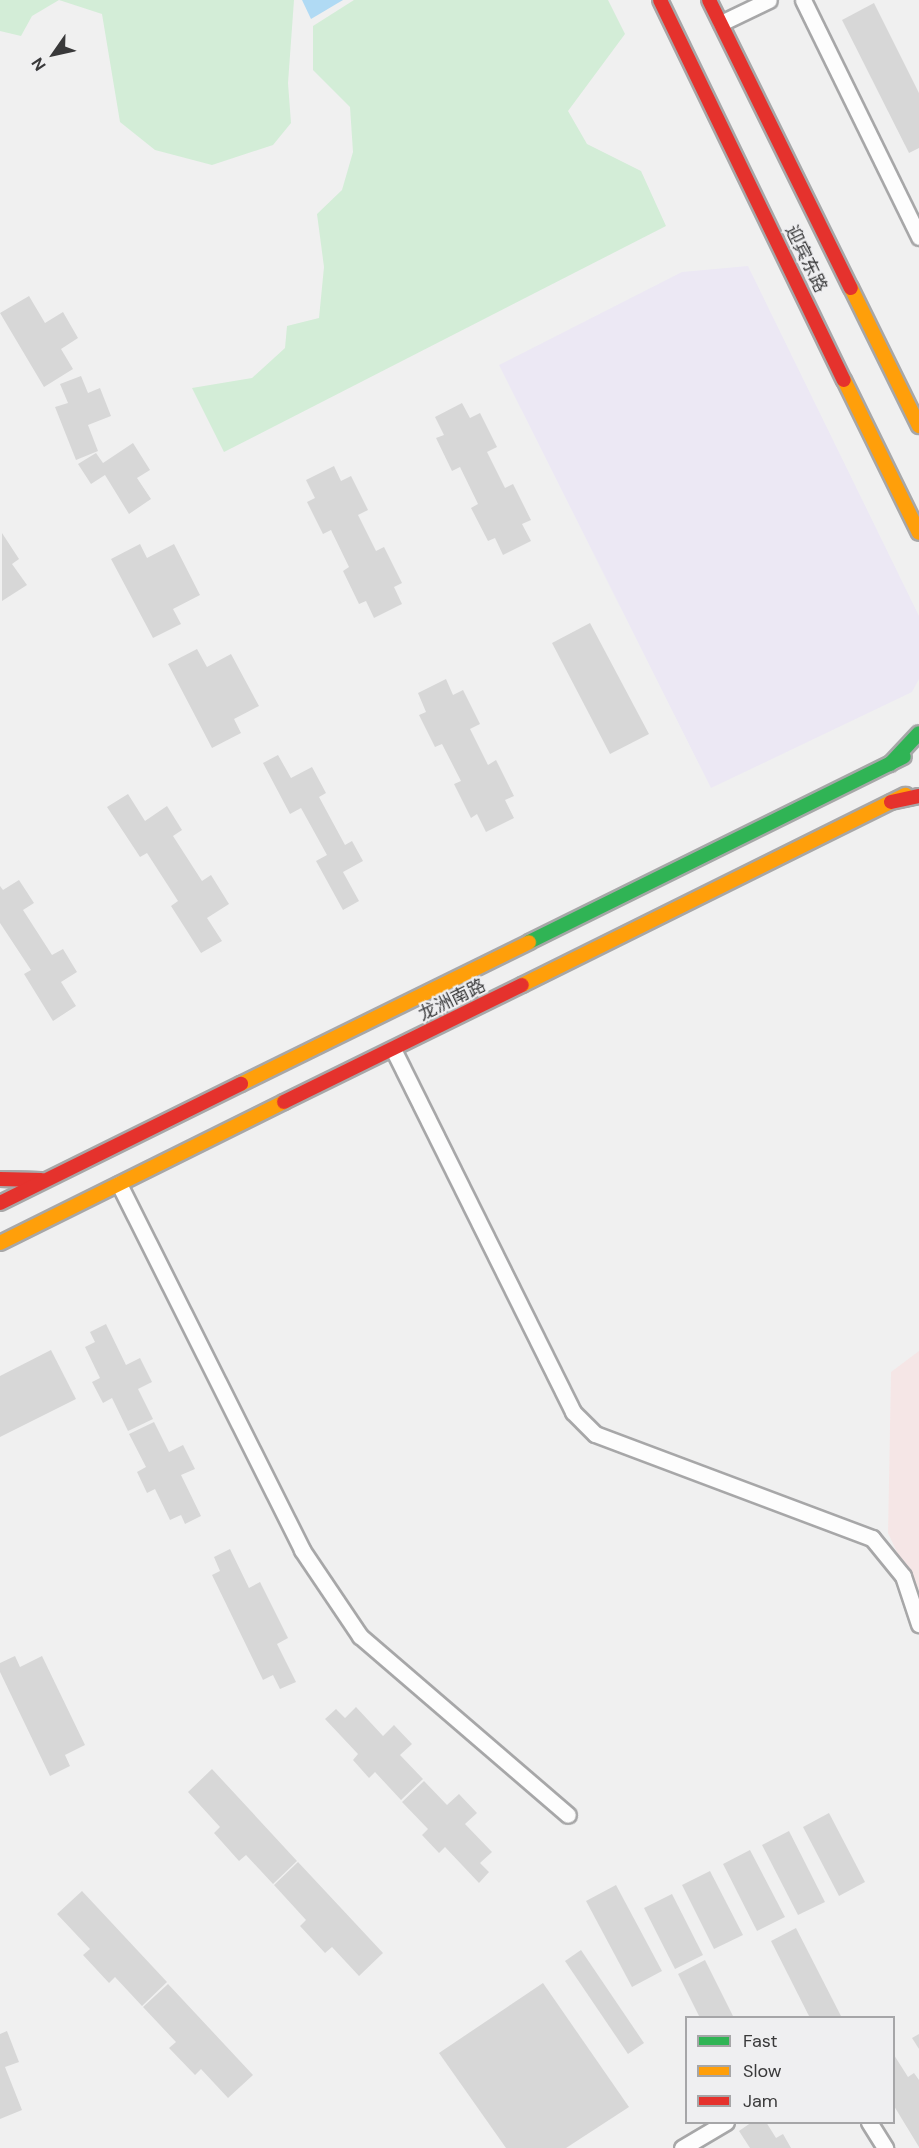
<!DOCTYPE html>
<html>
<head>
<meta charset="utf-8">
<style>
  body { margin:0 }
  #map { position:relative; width:919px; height:2148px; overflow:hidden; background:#f0f0f0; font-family:"DM Sans","Noto Sans SC",sans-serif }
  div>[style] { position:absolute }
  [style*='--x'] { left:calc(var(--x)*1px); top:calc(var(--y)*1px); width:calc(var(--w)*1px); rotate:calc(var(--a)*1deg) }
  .commercial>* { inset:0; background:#ece8f4 }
  .industrial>* { inset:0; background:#f5e6e6 }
  .green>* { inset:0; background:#d3edd7 }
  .water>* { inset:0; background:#b0daf4 }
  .building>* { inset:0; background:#d7d7d7 }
  .roads { filter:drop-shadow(2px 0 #a7a7a8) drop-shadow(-2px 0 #a7a7a8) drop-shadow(0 2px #a7a7a8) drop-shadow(0 -2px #a7a7a8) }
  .street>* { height:15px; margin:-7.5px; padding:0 7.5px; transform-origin:7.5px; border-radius:7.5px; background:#fdfdfd }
  .fast>* { height:14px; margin:-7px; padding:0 7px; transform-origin:7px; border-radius:7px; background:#30b455 }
  .slow>* { height:14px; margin:-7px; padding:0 7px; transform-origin:7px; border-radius:7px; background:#ff9f0a }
  .jam>* { height:14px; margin:-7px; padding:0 7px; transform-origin:7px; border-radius:7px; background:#e5322d }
  span { translate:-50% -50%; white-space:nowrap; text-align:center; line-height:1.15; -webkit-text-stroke:4.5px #efeff1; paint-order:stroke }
  .street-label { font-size:18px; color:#39393a }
  .legend { position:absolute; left:685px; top:2016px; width:210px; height:108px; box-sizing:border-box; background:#efeff1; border:2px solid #a6a6a8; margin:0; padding:8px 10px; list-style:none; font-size:18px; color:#39393a }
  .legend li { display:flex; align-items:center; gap:12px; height:30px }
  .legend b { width:30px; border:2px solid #a6a6a8 }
  .north { position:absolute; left:24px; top:24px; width:60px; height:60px; -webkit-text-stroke:4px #efeff1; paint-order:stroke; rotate:236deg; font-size:16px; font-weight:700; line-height:24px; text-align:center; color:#39393a }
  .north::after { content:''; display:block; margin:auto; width:21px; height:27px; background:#39393a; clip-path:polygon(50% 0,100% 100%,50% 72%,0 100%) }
</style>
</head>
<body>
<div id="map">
  <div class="commercial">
    <i style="clip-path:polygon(748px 266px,919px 616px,919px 679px,912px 692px,711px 788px,499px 365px,682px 272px)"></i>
  </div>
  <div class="industrial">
    <i style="clip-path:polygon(919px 1351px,919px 1591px,916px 1593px,888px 1533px,891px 1372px)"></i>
  </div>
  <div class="green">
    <i style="clip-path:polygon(0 0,294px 0,288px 83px,291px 123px,273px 145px,212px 165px,155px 150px,120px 122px,102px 14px,59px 0,32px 16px,21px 36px,0 31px)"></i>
    <i style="clip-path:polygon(354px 0,608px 0,625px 34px,568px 111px,587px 144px,641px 171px,666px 226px,224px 452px,192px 388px,252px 378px,285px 348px,287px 326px,319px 318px,324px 267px,317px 214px,342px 190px,353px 152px,350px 107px,313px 70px,313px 26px)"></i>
  </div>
  <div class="water">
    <i style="clip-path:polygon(302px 0,343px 0,311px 19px)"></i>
  </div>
  <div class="building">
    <i style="clip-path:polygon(874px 3px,919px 93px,919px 148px,909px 153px,842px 20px)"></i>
    <i style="clip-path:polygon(29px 296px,45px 323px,63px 312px,78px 338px,61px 349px,73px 369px,44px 387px,0 313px)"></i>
    <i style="clip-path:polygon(81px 376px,88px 393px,100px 388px,111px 416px,88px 425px,98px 451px,76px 460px,55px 407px,68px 403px,60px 384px)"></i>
    <i style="clip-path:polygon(462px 403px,470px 418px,480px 413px,497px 447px,487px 452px,505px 488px,513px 484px,531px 520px,522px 524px,531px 541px,503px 555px,495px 538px,488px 541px,471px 508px,478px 504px,460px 467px,452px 471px,436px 438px,444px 435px,435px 417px)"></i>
    <i style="clip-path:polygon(133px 443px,150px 470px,137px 478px,151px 499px,129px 514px,105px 475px,91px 484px,78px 464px,96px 453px,103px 463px)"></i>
    <i style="clip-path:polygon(334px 466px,341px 481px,351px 476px,368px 510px,358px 515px,376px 551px,384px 547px,402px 583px,394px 587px,402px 604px,374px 618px,366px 601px,359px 604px,343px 571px,349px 567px,331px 530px,323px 534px,307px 502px,315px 498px,306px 480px)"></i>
    <i style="clip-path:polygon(2px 533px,19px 559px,12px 564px,27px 585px,2px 601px)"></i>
    <i style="clip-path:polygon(140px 544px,147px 558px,174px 544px,200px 595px,173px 609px,181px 624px,153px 638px,111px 559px)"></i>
    <i style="clip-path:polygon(590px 623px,649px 734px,610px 754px,552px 643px)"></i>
    <i style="clip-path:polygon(197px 649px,207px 667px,231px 654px,259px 706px,234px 719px,241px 733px,212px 748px,168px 664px)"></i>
    <i style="clip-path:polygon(446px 679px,453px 695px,463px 690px,480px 724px,470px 729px,488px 765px,496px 760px,514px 796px,505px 800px,514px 818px,486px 832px,477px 814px,471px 818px,454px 784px,461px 781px,442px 744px,435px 747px,419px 715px,426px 712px,418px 693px)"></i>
    <i style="clip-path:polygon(278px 755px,291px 778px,312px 767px,326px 793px,319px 797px,345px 845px,352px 841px,363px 861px,343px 872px,359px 901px,343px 910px,316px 861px,327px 855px,301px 808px,290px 814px,263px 763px)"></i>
    <i style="clip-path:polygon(128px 794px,145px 821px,167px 806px,182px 830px,173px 836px,202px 881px,211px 875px,229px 904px,207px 918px,222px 941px,201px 953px,171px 906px,178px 901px,147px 853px,140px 857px,107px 807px)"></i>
    <i style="clip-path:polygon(19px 880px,34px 903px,23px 910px,52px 955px,63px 949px,77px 972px,61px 982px,76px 1006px,53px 1021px,24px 974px,31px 970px,0 923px,0 886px,3px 890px)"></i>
    <i style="clip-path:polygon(106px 1324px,126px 1365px,140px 1358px,152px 1382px,138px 1389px,153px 1419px,128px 1431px,112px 1398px,103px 1403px,92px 1382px,100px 1378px,85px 1347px,95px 1342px,90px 1332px)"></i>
    <i style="clip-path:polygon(51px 1350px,76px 1399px,0 1437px,0 1376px)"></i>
    <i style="clip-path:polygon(154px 1422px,169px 1452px,183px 1445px,195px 1469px,181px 1475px,201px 1516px,185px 1524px,181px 1515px,170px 1520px,155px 1489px,147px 1493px,137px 1472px,146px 1467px,129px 1434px)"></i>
    <i style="clip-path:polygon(230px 1549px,249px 1588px,260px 1582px,288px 1638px,277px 1644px,296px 1682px,280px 1689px,273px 1675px,263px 1680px,212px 1575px,220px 1571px,214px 1557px)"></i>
    <i style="clip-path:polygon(15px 1656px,20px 1667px,42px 1656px,85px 1745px,65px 1755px,70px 1766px,50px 1776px,0 1672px,0 1663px)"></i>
    <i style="clip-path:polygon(356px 1707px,383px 1736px,394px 1725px,412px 1744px,400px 1755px,423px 1779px,401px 1800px,375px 1772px,369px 1778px,353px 1760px,358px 1754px,325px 1719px,336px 1709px,345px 1718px)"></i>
    <i style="clip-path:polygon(212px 1769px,297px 1861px,273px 1884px,246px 1855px,239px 1861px,214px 1833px,220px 1827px,188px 1792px)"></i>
    <i style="clip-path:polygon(424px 1781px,447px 1805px,459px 1794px,477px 1813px,465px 1824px,492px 1852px,480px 1863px,489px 1872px,479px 1883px,445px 1847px,439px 1853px,422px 1835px,428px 1829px,402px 1802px)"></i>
    <i style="clip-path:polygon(829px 1813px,865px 1882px,839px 1896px,803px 1827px)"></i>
    <i style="clip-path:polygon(789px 1831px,825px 1902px,798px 1915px,762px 1845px)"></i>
    <i style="clip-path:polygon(750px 1850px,785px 1917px,757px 1931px,723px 1864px)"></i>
    <i style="clip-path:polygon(298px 1862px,383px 1953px,359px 1976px,332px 1947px,325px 1953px,300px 1926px,306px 1920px,274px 1885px)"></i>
    <i style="clip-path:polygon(710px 1871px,743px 1935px,714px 1949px,682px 1885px)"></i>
    <i style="clip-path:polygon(616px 1885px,662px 1971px,632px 1987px,586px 1901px)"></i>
    <i style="clip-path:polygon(82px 1891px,167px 1982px,142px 2006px,115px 1977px,109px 1983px,83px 1955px,90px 1949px,57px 1914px)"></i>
    <i style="clip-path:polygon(672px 1894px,703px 1955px,675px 1969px,644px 1908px)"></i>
    <i style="clip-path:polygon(796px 1928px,842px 2018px,810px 2018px,771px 1941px)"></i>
    <i style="clip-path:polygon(581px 1950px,644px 2043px,628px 2054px,565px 1961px)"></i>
    <i style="clip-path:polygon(705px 1960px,734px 2018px,700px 2018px,678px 1974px)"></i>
    <i style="clip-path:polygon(543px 1983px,629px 2107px,566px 2148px,506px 2148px,439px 2053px)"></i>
    <i style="clip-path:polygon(168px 1984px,253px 2075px,228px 2098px,201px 2069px,195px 2075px,169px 2048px,176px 2042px,143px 2007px)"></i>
    <i style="clip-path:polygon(7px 2031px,19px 2062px,5px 2067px,22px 2110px,0 2119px,0 2034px)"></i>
    <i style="clip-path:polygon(919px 2034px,919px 2049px,912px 2038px)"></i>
    <i style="clip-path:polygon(894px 2055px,908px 2077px,914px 2073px,919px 2080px,919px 2147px,894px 2106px)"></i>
    <i style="clip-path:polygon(752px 2122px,766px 2122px,776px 2138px,783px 2134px,791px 2148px,750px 2148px,739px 2131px)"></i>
  </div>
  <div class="roads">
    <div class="street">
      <i style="--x:803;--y:0;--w:264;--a:63.9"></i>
      <i style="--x:721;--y:23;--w:53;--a:-25.6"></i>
      <i style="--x:393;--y:1049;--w:405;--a:63.6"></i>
      <i style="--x:573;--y:1412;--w:31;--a:45"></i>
      <i style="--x:595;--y:1434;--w:296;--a:20.6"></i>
      <i style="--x:872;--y:1538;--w:49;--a:50.8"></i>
      <i style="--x:903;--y:1576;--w:51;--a:71.6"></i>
      <i style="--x:119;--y:1184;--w:409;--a:63.4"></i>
      <i style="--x:302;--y:1550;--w:104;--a:56"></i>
      <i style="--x:360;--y:1636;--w:274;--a:40.7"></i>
      <i style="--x:869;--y:2122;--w:31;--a:58"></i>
      <i style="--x:682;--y:2148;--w:51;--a:-30.6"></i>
    </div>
    <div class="fast">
      <i style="--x:890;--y:764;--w:42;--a:-46.9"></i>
      <i style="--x:529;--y:942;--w:418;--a:-26.3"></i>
    </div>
    <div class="slow">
      <i style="--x:851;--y:288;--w:154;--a:63.8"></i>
      <i style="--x:844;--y:380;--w:170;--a:63.9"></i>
      <i style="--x:522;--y:985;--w:428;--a:-26.4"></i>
      <i style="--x:241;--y:1084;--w:321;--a:-26.2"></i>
      <i style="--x:0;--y:1243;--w:317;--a:-26.4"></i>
    </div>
    <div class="jam">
      <i style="--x:660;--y:0;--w:422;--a:64.2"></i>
      <i style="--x:709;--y:0;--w:321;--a:63.8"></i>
      <i style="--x:891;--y:802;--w:29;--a:-12"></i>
      <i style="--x:284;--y:1102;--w:265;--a:-26.2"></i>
      <i style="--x:0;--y:1179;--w:41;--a:1.4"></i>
      <i style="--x:0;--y:1203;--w:269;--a:-26.3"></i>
    </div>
  </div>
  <div class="street-label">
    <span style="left:806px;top:259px;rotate:64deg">迎宾东路</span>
    <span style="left:452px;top:1000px;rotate:-26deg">龙洲南路</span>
  </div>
  <ul class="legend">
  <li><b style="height:8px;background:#30b455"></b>Fast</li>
  <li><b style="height:8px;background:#ff9f0a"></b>Slow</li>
  <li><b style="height:8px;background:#e5322d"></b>Jam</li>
  </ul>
  <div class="north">N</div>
</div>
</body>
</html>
